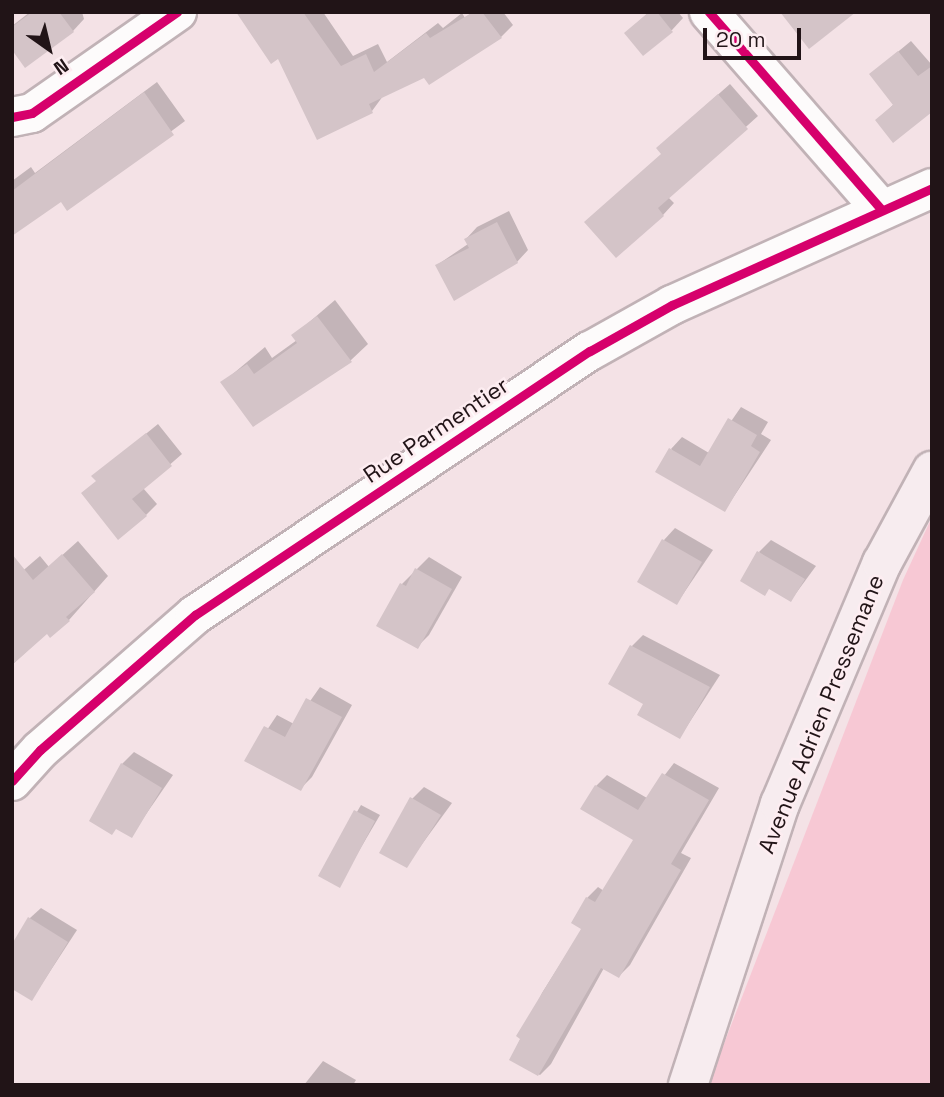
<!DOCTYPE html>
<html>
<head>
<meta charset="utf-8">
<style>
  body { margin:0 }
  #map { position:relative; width:944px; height:1097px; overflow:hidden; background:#f4e2e6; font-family:"Space Grotesk",sans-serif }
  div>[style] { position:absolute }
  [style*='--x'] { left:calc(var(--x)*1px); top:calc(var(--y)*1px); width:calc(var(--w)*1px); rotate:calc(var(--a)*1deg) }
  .green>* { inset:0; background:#f7c8d4 }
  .shadow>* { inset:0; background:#0003 }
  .building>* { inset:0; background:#d4c4c8 }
  .roads { filter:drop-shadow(2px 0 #c1b2b6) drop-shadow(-2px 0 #c1b2b6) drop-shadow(0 2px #c1b2b6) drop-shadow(0 -2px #c1b2b6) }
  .minor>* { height:38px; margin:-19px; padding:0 19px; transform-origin:19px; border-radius:19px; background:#fdfbfb }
  .major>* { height:38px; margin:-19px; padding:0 19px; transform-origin:19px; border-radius:19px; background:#f7ecef }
  .cycleway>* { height:9px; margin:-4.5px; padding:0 4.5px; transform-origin:4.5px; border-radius:4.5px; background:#d6006c }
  span { translate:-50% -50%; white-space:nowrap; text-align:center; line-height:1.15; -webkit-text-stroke:5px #fdedf1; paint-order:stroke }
  .street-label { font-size:23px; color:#211417 }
  .frame { position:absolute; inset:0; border:14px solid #211417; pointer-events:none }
  .north { position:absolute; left:14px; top:14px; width:70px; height:70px; -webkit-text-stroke:5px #fdedf1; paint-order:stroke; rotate:146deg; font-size:19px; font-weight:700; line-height:28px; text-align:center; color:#211417 }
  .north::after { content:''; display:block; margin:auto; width:24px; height:32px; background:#211417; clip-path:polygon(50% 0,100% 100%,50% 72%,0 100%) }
  .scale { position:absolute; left:703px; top:28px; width:98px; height:32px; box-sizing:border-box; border:4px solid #211417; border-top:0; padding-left:9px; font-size:21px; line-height:24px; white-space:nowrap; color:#211417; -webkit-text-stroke:5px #fdedf1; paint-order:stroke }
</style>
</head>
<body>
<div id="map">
  <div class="green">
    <i style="clip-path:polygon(932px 517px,932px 1085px,708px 1085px,903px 580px)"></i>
  </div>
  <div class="shadow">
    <i style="clip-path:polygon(30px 12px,82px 12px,84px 19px,73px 31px,12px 47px,12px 26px)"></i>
    <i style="clip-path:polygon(248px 12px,323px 12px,353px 56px,378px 44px,387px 62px,438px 23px,443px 28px,462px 13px,465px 18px,472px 12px,503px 12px,513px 25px,501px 37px,383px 96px,372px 111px,317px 137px,279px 56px)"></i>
    <i style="clip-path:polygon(649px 12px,678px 12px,683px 18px,672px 30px,626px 33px)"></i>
    <i style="clip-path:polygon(911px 41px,932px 65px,932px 110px,877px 120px,894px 104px,871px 74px)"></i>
    <i style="clip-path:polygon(157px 82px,185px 121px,74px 204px,61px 200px,12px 234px,12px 181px,31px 167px,35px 173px)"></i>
    <i style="clip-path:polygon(730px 84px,758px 116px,668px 197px,674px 203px,663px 215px,587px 222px,663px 153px,670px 137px)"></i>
    <i style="clip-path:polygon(509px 211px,528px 250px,517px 262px,437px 265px,468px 244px,466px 239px,477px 227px)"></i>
    <i style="clip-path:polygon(335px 300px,368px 344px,350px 361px,222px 383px,265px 347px,272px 358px,297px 340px,293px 336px)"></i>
    <i style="clip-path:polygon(741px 407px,768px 422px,761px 434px,771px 440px,725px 510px,671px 449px,682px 437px,709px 453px)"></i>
    <i style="clip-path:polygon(158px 424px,182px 454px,143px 488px,157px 504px,146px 515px,94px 476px)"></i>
    <i style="clip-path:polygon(675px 528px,713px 550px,677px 603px,664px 540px)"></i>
    <i style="clip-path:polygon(771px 540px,816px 566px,791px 600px,759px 552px)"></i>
    <i style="clip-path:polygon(78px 541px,108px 576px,69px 620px,47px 632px,12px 665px,12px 580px,40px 556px,49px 567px)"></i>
    <i style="clip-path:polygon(429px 557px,462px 577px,429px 635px,417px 647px,402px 584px)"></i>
    <i style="clip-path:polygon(643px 635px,720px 675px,680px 737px,645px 703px,632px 646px)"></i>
    <i style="clip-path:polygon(320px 687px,352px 705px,312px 777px,300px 789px,247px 760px,277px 715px,294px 724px)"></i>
    <i style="clip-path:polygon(134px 752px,173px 775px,131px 836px,122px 764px)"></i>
    <i style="clip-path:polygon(674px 763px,719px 788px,681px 853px,691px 858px,630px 965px,619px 976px,604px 968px,551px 1064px,540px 1075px,511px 1059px,542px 993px,583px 928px,587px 898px,598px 887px,604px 891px,636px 839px,596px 786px,607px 775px,647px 798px)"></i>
    <i style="clip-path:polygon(424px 787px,452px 803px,406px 866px,412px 799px)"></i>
    <i style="clip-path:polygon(361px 805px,380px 815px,339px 885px,320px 875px)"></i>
    <i style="clip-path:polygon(41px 908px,77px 930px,32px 999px,30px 918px)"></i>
    <i style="clip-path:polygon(323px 1061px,356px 1080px,353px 1085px,304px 1085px)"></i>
  </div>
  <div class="building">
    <i style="clip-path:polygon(32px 12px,59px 12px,74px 32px,25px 68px,12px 50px,12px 27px)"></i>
    <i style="clip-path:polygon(236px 12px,303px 12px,341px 66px,366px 54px,374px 72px,426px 33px,430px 38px,473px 12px,482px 12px,502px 38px,429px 85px,424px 78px,369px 104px,373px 113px,317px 140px,278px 59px,271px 64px)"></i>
    <i style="clip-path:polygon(649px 12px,657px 12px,673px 32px,643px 56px,624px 33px)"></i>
    <i style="clip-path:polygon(780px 12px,856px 12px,809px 49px)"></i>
    <i style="clip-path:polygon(898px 51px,918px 76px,932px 66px,932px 112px,893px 143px,875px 120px,893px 105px,869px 74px)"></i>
    <i style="clip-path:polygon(144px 92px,174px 135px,67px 211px,61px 202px,12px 236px,12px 191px)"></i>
    <i style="clip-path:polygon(718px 94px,748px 129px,658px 208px,664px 216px,616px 258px,584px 222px,661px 154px,656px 148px)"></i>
    <i style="clip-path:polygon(497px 222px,518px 263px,454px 301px,435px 265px,469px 248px,464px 239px)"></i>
    <i style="clip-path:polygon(317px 316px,352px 362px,253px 427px,220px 382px,247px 364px,254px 374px,297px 343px,291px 335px)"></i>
    <i style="clip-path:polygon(728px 418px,757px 435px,751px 446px,760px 452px,725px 512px,655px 472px,669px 448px,700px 466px)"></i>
    <i style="clip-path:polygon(146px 433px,172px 466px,132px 499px,147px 516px,118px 540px,81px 493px,96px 481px,91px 476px)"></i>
    <i style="clip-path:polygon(662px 539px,702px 562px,677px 605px,637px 582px)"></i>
    <i style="clip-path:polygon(757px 551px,805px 579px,791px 602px,769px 589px,765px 596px,740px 581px)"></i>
    <i style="clip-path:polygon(12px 554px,33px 580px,62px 554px,95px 592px,66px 617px,70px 621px,50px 638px,47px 634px,12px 665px)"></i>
    <i style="clip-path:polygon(415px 568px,452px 589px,418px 649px,376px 626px,400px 583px,406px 586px)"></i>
    <i style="clip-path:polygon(630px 645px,710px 687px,680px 739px,637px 715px,643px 704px,608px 684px)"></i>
    <i style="clip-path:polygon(306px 698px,342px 717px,301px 791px,244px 761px,264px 726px,285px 737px)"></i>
    <i style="clip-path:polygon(121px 763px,162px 788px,132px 838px,116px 829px,112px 835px,89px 821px)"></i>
    <i style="clip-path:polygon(662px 773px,709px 800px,671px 864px,681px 870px,619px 978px,601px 968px,538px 1076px,509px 1060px,520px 1039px,516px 1036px,581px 929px,571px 923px,586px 897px,595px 902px,633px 840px,580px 809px,595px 785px,638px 810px)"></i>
    <i style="clip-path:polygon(410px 797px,441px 815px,407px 868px,379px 853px)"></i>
    <i style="clip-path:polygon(354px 810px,375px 821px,340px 888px,318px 876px)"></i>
    <i style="clip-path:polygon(28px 917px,68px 942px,32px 1001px,12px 989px,12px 944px)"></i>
  </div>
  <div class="roads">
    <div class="minor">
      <i style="--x:709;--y:12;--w:260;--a:48.9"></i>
      <i style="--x:12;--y:117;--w:20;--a:-11"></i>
      <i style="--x:32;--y:113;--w:177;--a:-34.9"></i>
      <i style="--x:12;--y:781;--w:42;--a:-47.9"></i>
      <i style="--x:40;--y:750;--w:206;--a:-41.1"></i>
      <i style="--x:195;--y:615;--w:475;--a:-33.8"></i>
      <i style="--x:590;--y:351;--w:94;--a:-29.3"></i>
      <i style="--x:672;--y:305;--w:285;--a:-24.2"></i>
    </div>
    <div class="major">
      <i style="--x:688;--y:1085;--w:296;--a:-71.9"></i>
      <i style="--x:780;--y:804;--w:262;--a:-67.1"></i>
      <i style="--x:882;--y:563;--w:105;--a:-61.5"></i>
    </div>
  </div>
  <div class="cycleway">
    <i style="--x:709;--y:12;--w:260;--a:48.9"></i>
    <i style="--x:12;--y:117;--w:20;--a:-11"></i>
    <i style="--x:32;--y:113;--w:177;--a:-34.9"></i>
    <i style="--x:12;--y:781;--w:42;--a:-47.9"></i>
    <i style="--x:40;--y:750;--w:206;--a:-41.1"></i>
    <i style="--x:195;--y:615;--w:475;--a:-33.8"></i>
    <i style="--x:590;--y:351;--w:94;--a:-29.3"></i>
    <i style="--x:672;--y:305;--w:285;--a:-24.2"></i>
  </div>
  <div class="street-label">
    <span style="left:436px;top:430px;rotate:-34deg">Rue Parmentier</span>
    <span style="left:821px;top:714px;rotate:-68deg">Avenue Adrien Pressemane</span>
  </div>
  <div class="frame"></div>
  <div class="north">N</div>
  <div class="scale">20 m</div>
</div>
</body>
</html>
